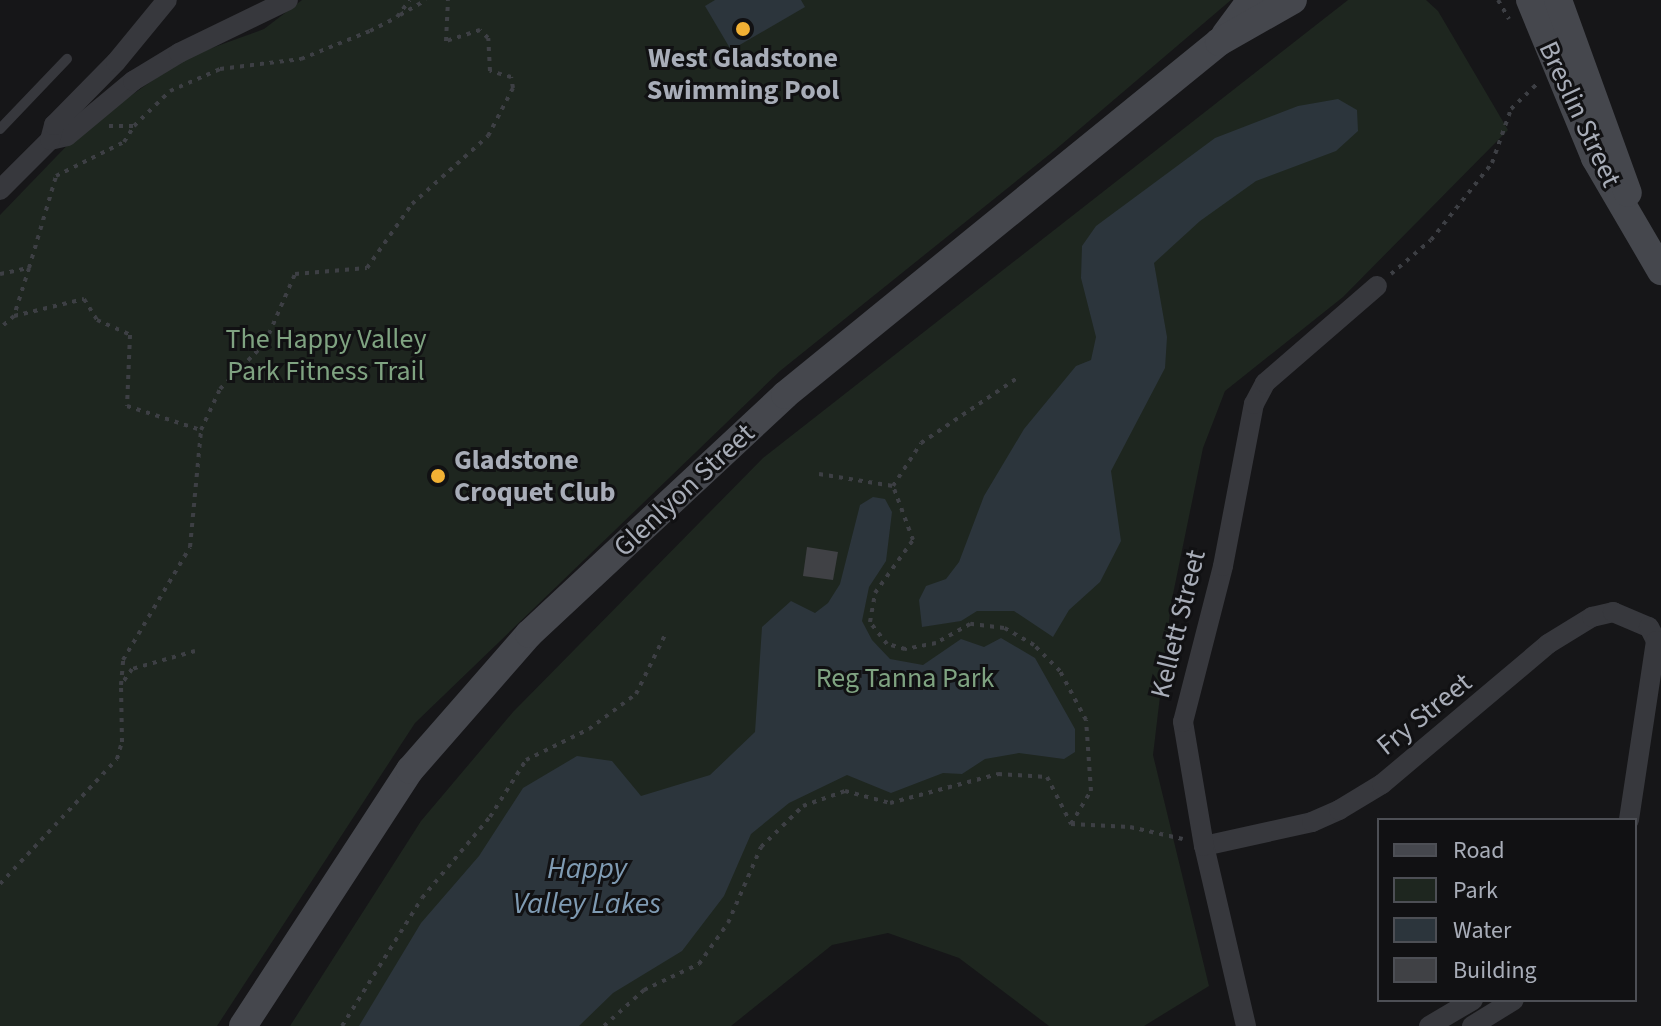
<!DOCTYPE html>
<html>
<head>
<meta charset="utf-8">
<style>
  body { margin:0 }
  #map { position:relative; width:1661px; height:1026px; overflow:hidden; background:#161618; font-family:"Source Sans 3",sans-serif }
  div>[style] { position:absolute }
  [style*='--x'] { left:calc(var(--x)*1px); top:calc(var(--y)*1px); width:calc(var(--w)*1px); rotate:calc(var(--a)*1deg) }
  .green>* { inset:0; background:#1e261f }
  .water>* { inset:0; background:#2c353c }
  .building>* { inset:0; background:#404145 }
  .path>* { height:4px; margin-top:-2px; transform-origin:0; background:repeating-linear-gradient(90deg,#3d3f44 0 4px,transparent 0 10px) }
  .lane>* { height:10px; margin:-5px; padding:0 5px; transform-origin:5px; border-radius:5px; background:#37383d }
  .street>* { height:20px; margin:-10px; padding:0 10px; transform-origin:10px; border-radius:10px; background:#37383d }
  .secondary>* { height:28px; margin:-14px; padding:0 14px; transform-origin:14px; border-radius:14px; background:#45474d }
  .dots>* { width:22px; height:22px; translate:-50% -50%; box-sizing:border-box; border:4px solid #111113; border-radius:50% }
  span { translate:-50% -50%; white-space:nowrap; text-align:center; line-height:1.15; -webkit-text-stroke:6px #111113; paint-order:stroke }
  .poi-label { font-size:28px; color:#a8adb8; font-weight:700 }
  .left { translate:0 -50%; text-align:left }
  .street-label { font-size:28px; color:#a8adb8 }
  .park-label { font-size:28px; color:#7fa381 }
  .water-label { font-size:30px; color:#7f9bb3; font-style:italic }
  .legend { position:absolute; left:1377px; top:818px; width:260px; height:184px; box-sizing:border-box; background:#111113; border:2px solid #4d4f55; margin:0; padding:10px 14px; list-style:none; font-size:24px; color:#a8adb8 }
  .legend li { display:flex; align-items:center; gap:16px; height:40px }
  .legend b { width:40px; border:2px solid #4d4f55 }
</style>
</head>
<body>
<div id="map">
  <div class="green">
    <i style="clip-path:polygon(302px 0,1231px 0,1055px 150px,780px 371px,415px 723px,217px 1026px,0 1026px,0 215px,81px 131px,184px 58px,264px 29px)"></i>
    <i style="clip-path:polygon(1348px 0,1426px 0,1438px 11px,1508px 130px,1343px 297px,1225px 391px,1203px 448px,1171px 604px,1153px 755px,1209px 986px,1144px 1026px,1049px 1026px,959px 958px,888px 933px,832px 945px,731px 1026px,290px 1026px,421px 821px,513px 712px,763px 458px)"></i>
  </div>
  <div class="water">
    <i style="clip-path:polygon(715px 0,801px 0,805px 7px,731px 50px,705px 6px)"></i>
    <i style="clip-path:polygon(1338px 99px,1357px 110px,1358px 131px,1336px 151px,1256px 181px,1200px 221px,1154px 263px,1167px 337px,1165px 368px,1111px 471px,1121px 541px,1100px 582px,1069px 610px,1053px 637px,1014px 611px,977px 611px,961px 621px,922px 627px,919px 600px,926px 586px,946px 579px,959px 562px,984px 496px,1024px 429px,1076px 366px,1091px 360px,1096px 337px,1081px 278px,1082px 246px,1096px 226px,1215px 138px,1298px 106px)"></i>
    <i style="clip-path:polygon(873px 497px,885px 499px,892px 512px,886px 561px,869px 587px,862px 621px,872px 640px,890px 659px,923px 665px,961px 639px,984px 647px,1001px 638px,1035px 658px,1075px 729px,1075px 752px,1064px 759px,1019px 753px,985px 759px,962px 774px,943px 773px,891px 793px,847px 775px,789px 803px,751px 834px,724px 896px,682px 951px,613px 993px,579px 1026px,359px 1026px,421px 923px,479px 856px,523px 788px,577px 756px,612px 761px,641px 796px,710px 775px,755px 732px,762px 627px,791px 601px,815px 613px,828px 603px,840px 584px,860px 505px)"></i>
  </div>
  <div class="building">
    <i style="clip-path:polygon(807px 547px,838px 552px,833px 580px,803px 576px)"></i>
  </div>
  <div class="path">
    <i style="--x:1498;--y:0;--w:22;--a:60"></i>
    <i style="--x:400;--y:15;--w:30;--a:-30"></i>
    <i style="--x:109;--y:126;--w:25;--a:0"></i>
    <i style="--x:134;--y:126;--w:50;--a:-44.2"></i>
    <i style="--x:170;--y:91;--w:55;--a:-23.7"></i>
    <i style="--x:220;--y:69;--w:82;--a:-7"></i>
    <i style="--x:301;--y:59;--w:74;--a:-22.1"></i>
    <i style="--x:370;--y:31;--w:30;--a:-27"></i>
    <i style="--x:397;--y:17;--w:21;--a:-53"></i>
    <i style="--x:29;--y:268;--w:96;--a:-73.6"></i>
    <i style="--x:56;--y:176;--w:76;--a:-26.6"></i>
    <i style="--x:124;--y:142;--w:19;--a:-58"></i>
    <i style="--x:0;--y:274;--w:30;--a:-12"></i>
    <i style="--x:29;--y:268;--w:50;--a:107.4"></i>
    <i style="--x:14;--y:316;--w:18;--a:139"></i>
    <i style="--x:1391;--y:274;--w:52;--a:-40.4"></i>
    <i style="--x:1431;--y:240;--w:98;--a:-51.6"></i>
    <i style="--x:1492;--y:163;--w:57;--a:-70.6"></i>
    <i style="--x:1511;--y:109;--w:37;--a:-44"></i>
    <i style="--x:14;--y:316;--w:72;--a:-13.7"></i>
    <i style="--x:84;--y:299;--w:25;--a:58"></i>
    <i style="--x:97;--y:320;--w:36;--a:24"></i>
    <i style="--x:130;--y:335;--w:71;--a:92.4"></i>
    <i style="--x:127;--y:406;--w:78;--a:18"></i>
    <i style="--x:201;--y:430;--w:45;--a:-65.1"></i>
    <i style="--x:220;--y:389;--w:64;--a:-45.6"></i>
    <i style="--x:265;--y:343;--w:75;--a:-66.5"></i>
    <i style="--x:295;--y:274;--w:72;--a:-4.8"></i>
    <i style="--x:367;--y:268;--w:78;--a:-54.9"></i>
    <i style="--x:412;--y:204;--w:102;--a:-41.8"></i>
    <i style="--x:488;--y:136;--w:54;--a:-62.5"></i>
    <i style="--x:513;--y:88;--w:11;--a:-100"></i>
    <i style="--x:511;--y:77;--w:22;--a:-164"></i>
    <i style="--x:490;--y:71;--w:33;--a:-93"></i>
    <i style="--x:488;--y:38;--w:11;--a:-135"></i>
    <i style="--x:480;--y:30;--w:36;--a:162"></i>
    <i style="--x:446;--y:41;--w:41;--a:-87.2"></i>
    <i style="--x:819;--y:474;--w:75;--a:9.2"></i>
    <i style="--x:893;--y:486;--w:51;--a:-56.9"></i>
    <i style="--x:921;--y:443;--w:115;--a:-34"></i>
    <i style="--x:195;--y:651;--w:66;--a:164.1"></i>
    <i style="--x:132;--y:669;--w:19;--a:125"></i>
    <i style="--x:121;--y:685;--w:25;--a:-85"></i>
    <i style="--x:123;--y:660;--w:131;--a:-59.3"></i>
    <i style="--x:190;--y:547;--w:117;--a:-84.6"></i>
    <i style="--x:1071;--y:824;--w:59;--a:2.9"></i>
    <i style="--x:1130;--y:827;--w:54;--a:12.8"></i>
    <i style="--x:0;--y:884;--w:171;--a:-46.9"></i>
    <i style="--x:117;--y:759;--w:18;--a:-74"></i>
    <i style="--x:122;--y:742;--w:57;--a:-91"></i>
    <i style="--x:342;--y:1026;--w:151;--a:-58"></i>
    <i style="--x:422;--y:898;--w:106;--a:-50"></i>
    <i style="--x:490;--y:817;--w:67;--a:-57.7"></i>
    <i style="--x:526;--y:760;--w:70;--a:-26.2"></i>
    <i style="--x:589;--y:729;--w:59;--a:-36.7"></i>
    <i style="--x:636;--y:694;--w:68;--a:-63.8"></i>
    <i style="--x:604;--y:1026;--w:54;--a:-42"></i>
    <i style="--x:644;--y:990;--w:61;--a:-25.3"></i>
    <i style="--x:699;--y:964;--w:50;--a:-54.7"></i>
    <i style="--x:728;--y:923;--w:83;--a:-66.5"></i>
    <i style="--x:761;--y:847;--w:59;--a:-44.3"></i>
    <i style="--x:803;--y:806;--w:45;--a:-19.7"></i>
    <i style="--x:845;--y:791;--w:47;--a:14.9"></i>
    <i style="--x:890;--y:803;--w:112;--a:-15"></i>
    <i style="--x:998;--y:774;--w:49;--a:3.5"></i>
    <i style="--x:1047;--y:777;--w:53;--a:62.9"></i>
    <i style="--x:1071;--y:824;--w:39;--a:-59"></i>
    <i style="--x:1091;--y:791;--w:71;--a:-94"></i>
    <i style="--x:1086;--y:720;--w:55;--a:-118"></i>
    <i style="--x:1060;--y:671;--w:37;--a:-135"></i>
    <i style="--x:1034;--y:645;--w:34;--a:-150"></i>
    <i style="--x:1004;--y:628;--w:34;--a:-173"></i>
    <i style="--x:970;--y:624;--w:39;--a:151"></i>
    <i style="--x:936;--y:643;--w:32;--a:169"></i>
    <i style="--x:905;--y:649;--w:19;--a:-164"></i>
    <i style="--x:887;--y:644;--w:28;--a:-128"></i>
    <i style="--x:870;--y:622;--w:29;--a:-80"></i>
    <i style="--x:875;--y:593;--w:65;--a:-54.4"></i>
    <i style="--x:913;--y:540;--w:58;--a:-110.3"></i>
  </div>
  <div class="lane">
    <i style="--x:0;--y:129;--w:97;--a:-46.3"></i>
  </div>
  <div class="street">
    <i style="--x:50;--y:140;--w:17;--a:-13"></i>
    <i style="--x:67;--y:136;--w:86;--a:-39.8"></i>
    <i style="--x:133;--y:81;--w:54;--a:-31.3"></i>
    <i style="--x:179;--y:53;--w:121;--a:-25.9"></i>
    <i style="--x:0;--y:190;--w:71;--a:-45"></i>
    <i style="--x:50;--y:140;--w:16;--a:-75"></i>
    <i style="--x:54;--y:125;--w:88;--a:-45.5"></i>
    <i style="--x:116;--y:62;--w:80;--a:-50.6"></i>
    <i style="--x:1204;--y:846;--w:111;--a:-12.5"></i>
    <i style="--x:1312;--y:822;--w:30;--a:-24"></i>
    <i style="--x:1339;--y:810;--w:50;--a:-31.2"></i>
    <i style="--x:1382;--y:784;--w:217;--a:-40.1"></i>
    <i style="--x:1548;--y:644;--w:52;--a:-31.5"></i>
    <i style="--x:1592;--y:617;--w:22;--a:-13"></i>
    <i style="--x:1613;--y:612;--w:39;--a:23"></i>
    <i style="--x:1649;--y:627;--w:16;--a:63"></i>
    <i style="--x:1656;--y:641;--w:181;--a:98.6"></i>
    <i style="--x:1246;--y:1026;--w:185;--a:-103.1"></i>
    <i style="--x:1204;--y:846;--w:126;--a:-99.6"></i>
    <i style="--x:1183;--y:722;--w:161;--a:-75.6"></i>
    <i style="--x:1223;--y:566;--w:165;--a:-79.2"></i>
    <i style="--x:1254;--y:404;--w:24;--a:-62"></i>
    <i style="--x:1265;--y:383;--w:148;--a:-40.9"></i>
    <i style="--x:1429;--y:1026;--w:51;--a:-30.6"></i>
    <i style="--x:1472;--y:1026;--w:49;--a:-31.8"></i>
  </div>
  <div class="secondary">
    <i style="--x:1530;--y:0;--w:171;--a:67.6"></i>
    <i style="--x:1595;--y:158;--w:131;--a:59.7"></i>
    <i style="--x:1558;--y:0;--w:205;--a:70.1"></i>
    <i style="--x:1225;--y:35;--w:44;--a:-53.4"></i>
    <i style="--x:243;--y:1026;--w:306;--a:-56.9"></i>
    <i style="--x:410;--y:770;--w:181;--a:-48.8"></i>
    <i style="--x:529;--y:634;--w:350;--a:-43"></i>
    <i style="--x:785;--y:395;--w:559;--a:-39.12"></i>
    <i style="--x:1219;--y:42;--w:85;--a:-29.6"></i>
  </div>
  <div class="dots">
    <i style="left:743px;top:29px;background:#f2b134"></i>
    <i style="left:438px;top:476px;background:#f2b134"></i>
  </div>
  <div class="poi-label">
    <span style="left:743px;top:74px">West Gladstone<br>Swimming Pool</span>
    <span class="left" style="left:454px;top:476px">Gladstone<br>Croquet Club</span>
  </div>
  <div class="street-label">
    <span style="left:1580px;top:114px;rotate:65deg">Breslin Street</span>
    <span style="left:684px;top:490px;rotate:-43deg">Glenlyon Street</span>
    <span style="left:1178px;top:624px;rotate:-76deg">Kellett Street</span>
    <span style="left:1424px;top:714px;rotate:-39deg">Fry Street</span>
  </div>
  <div class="park-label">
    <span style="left:326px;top:355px">The Happy Valley<br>Park Fitness Trail</span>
    <span style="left:905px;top:678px">Reg Tanna Park</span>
  </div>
  <div class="water-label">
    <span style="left:587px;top:886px">Happy<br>Valley Lakes</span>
  </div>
  <ul class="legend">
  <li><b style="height:10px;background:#45474d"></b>Road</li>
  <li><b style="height:22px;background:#1e261f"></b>Park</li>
  <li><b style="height:22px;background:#2c353c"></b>Water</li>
  <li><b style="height:22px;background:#404145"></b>Building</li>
  </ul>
</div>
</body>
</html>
